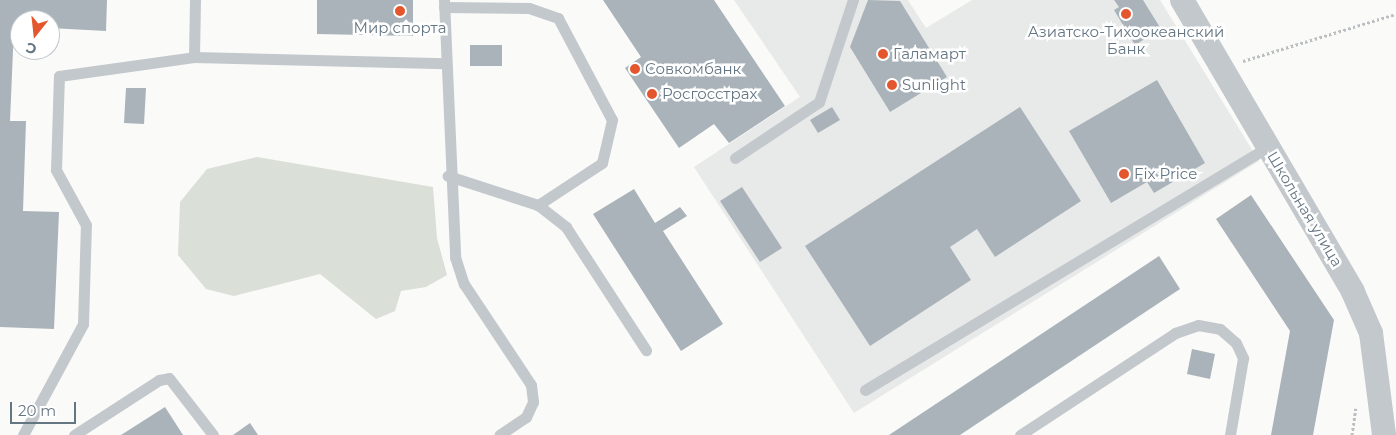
<!DOCTYPE html>
<html>
<head>
<meta charset="utf-8">
<style>
  body { margin:0 }
  #map { position:relative; width:1396px; height:435px; overflow:hidden; background:#fafaf8; font-family:Montserrat,sans-serif }
  div>[style] { position:absolute }
  [style*='--x'] { left:calc(var(--x)*1px); top:calc(var(--y)*1px); width:calc(var(--w)*1px); rotate:calc(var(--a)*1deg) }
  .built>* { inset:0; background:#e8e9e9 }
  .green>* { inset:0; background:#dadfd7 }
  .building>* { inset:0; background:#aab3b9 }
  .path>* { height:3px; margin-top:-1.5px; transform-origin:0; background:repeating-linear-gradient(90deg,#bbbfc2 0 2.5px,transparent 0 5px) }
  .service>* { height:11px; margin:-5.5px; padding:0 5.5px; transform-origin:5.5px; border-radius:5.5px; background:#c3c8cc }
  .minor>* { height:24px; margin:-12px; padding:0 12px; transform-origin:12px; border-radius:12px; background:#c3c8cc }
  .dots>* { width:14px; height:14px; translate:-50% -50%; box-sizing:border-box; border:2px solid #fff; border-radius:50% }
  span { translate:-50% -50%; white-space:nowrap; text-align:center; line-height:1.15; -webkit-text-stroke:5px #fff; paint-order:stroke }
  .poi-label { font-size:15px; color:#657683 }
  .left { translate:0 -50%; text-align:left }
  .street-label { font-size:15px; color:#657683 }
  .north { position:absolute; left:10px; top:10px; width:50px; height:50px; box-sizing:border-box; background:#fff; border:1px solid #c1c8cd; border-radius:50%; rotate:196deg; font-size:14px; font-weight:700; line-height:20px; text-align:center; color:#657683 }
  .north::after { content:''; display:block; margin:auto; width:18px; height:22px; background:#e4572e; clip-path:polygon(50% 0,100% 100%,50% 72%,0 100%) }
  .scale { position:absolute; left:10px; top:402px; width:66px; height:22px; box-sizing:border-box; border:2px solid #657683; border-top:0; padding-left:6px; font-size:15px; line-height:18px; white-space:nowrap; color:#657683; -webkit-text-stroke:4px #fff; paint-order:stroke }
</style>
</head>
<body>
<div id="map">
  <div class="built">
    <i style="clip-path:polygon(734px 0,908px 0,926px 28px,972px 0,1160px 0,1259px 161px,854px 413px,694px 167px,800px 97px)"></i>
  </div>
  <div class="green">
    <i style="clip-path:polygon(257px 157px,433px 187px,437px 238px,447px 275px,426px 287px,401px 291px,395px 311px,376px 319px,320px 274px,234px 296px,206px 289px,178px 255px,180px 202px,207px 169px)"></i>
  </div>
  <div class="building">
    <i style="clip-path:polygon(0 0,107px 0,106px 31px,50px 28px,50px 20px,20px 20px,20px 27px,14px 27px,10px 121px,26px 121px,23px 211px,59px 212px,54px 329px,0 327px)"></i>
    <i style="clip-path:polygon(317px 0,413px 0,413px 36px,317px 34px)"></i>
    <i style="clip-path:polygon(603px 0,714px 0,785px 106px,729px 143px,714px 124px,679px 148px,625px 68px,641px 57px)"></i>
    <i style="clip-path:polygon(868px 0,900px 1px,947px 77px,890px 112px,850px 47px)"></i>
    <i style="clip-path:polygon(1114px 0,1143px 0,1161px 29px,1135px 45px,1114px 10px,1119px 7px)"></i>
    <i style="clip-path:polygon(470px 45px,502px 45px,502px 66px,470px 66px)"></i>
    <i style="clip-path:polygon(1157px 80px,1205px 163px,1154px 193px,1147px 182px,1111px 203px,1069px 131px)"></i>
    <i style="clip-path:polygon(126px 88px,146px 88px,144px 124px,124px 123px)"></i>
    <i style="clip-path:polygon(832px 107px,840px 120px,818px 133px,810px 120px)"></i>
    <i style="clip-path:polygon(1020px 107px,1081px 201px,995px 257px,977px 229px,950px 247px,971px 280px,870px 346px,805px 246px)"></i>
    <i style="clip-path:polygon(742px 187px,782px 248px,760px 262px,720px 201px)"></i>
    <i style="clip-path:polygon(634px 189px,655px 223px,680px 207px,687px 216px,663px 231px,723px 324px,681px 351px,593px 214px)"></i>
    <i style="clip-path:polygon(1251px 195px,1334px 320px,1313px 435px,1271px 435px,1290px 331px,1216px 219px)"></i>
    <i style="clip-path:polygon(1159px 256px,1180px 289px,960px 435px,889px 435px)"></i>
    <i style="clip-path:polygon(1192px 349px,1215px 354px,1210px 379px,1187px 374px)"></i>
    <i style="clip-path:polygon(165px 407px,183px 435px,121px 435px)"></i>
    <i style="clip-path:polygon(250px 423px,258px 435px,233px 435px)"></i>
  </div>
  <div class="path">
    <i style="--x:1243;--y:61;--w:160;--a:-17.1"></i>
    <i style="--x:1352;--y:435;--w:27;--a:-82"></i>
  </div>
  <div class="service">
    <i style="--x:444;--y:0;--w:257;--a:87.5"></i>
    <i style="--x:455;--y:257;--w:28;--a:72"></i>
    <i style="--x:464;--y:284;--w:121;--a:56.4"></i>
    <i style="--x:531;--y:385;--w:17;--a:83"></i>
    <i style="--x:533;--y:402;--w:17;--a:115"></i>
    <i style="--x:526;--y:417;--w:32;--a:146"></i>
    <i style="--x:444;--y:7;--w:85;--a:0.7"></i>
    <i style="--x:529;--y:8;--w:31;--a:19"></i>
    <i style="--x:558;--y:18;--w:115;--a:62.1"></i>
    <i style="--x:612;--y:120;--w:44;--a:103.1"></i>
    <i style="--x:602;--y:163;--w:77;--a:146.7"></i>
    <i style="--x:538;--y:205;--w:95;--a:-162.1"></i>
    <i style="--x:194;--y:57;--w:251;--a:1.4"></i>
    <i style="--x:735;--y:158;--w:101;--a:-33.7"></i>
    <i style="--x:819;--y:102;--w:108;--a:-71.6"></i>
    <i style="--x:538;--y:205;--w:36;--a:38"></i>
    <i style="--x:566;--y:227;--w:147;--a:57"></i>
    <i style="--x:865;--y:390;--w:471;--a:-31.1"></i>
    <i style="--x:23;--y:435;--w:126;--a:-61.6"></i>
    <i style="--x:83;--y:324;--w:99;--a:-88.3"></i>
    <i style="--x:86;--y:225;--w:63;--a:-118.6"></i>
    <i style="--x:56;--y:170;--w:94;--a:-88.2"></i>
    <i style="--x:59;--y:76;--w:136;--a:-8"></i>
    <i style="--x:194;--y:57;--w:57;--a:-89"></i>
    <i style="--x:74;--y:435;--w:101;--a:-32.9"></i>
    <i style="--x:159;--y:380;--w:10;--a:-11"></i>
    <i style="--x:169;--y:378;--w:72;--a:52.3"></i>
    <i style="--x:1020;--y:435;--w:186;--a:-33.3"></i>
    <i style="--x:1175;--y:333;--w:24;--a:-19"></i>
    <i style="--x:1198;--y:325;--w:22;--a:10"></i>
    <i style="--x:1220;--y:329;--w:21;--a:41"></i>
    <i style="--x:1236;--y:343;--w:17;--a:65"></i>
    <i style="--x:1243;--y:358;--w:78;--a:99.6"></i>
  </div>
  <div class="minor">
    <i style="--x:1182;--y:0;--w:338;--a:59.6"></i>
    <i style="--x:1353;--y:292;--w:45;--a:66.3"></i>
    <i style="--x:1371;--y:333;--w:103;--a:82.7"></i>
  </div>
  <div class="dots">
    <i style="left:400px;top:11px;background:#e4572e"></i>
    <i style="left:1126px;top:14px;background:#e4572e"></i>
    <i style="left:883px;top:54px;background:#e4572e"></i>
    <i style="left:635px;top:69px;background:#e4572e"></i>
    <i style="left:892px;top:85px;background:#e4572e"></i>
    <i style="left:652px;top:94px;background:#e4572e"></i>
    <i style="left:1124px;top:174px;background:#e4572e"></i>
  </div>
  <div class="poi-label">
    <span style="left:400px;top:28px">Мир спорта</span>
    <span style="left:1126px;top:40px">Азиатско-Тихоокеанский<br>Банк</span>
    <span class="left" style="left:893px;top:54px">Галамарт</span>
    <span class="left" style="left:645px;top:69px">Совкомбанк</span>
    <span class="left" style="left:902px;top:85px">Sunlight</span>
    <span class="left" style="left:662px;top:94px">Росгосстрах</span>
    <span class="left" style="left:1134px;top:174px">Fix Price</span>
  </div>
  <div class="street-label">
    <span style="left:1305px;top:209px;rotate:59deg">Школьная улица</span>
  </div>
  <div class="north">С</div>
  <div class="scale">20 m</div>
</div>
</body>
</html>
